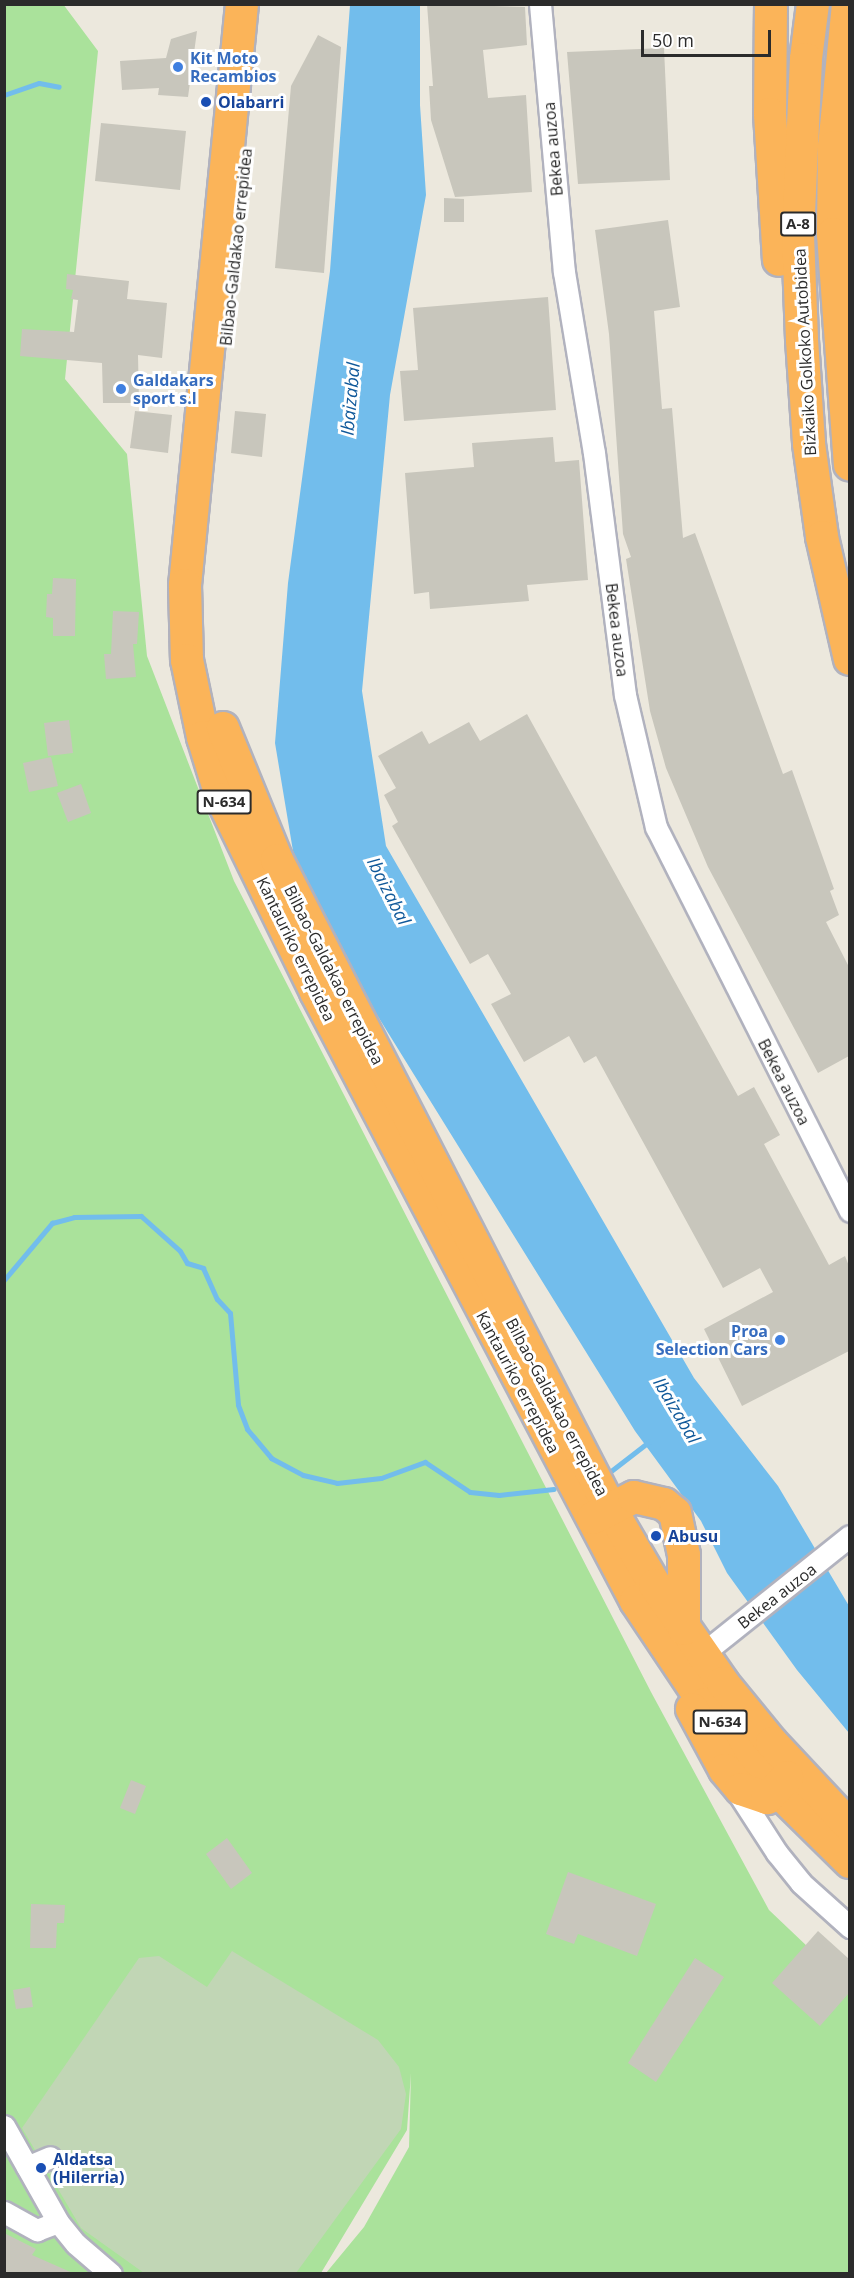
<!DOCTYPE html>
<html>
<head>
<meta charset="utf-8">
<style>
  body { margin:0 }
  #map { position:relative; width:854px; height:2278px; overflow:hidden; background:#ece8dd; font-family:"Open Sans",sans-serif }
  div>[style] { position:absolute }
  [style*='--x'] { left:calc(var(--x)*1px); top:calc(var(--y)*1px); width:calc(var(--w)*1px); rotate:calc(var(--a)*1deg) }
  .green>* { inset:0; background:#aae29b }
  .cemetery>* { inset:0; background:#c1d6b5 }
  .water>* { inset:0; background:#72bdec }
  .stream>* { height:5px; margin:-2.5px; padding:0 2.5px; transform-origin:2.5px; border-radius:2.5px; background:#72bdec }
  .building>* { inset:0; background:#c8c6bc }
  .roads { filter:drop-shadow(2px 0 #b1b2be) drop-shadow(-2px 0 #b1b2be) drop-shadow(0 2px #b1b2be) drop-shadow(0 -2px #b1b2be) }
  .minor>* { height:21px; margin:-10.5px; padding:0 10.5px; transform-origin:10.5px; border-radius:10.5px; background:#fff }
  .highway>* { height:32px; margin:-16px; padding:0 16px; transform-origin:16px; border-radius:16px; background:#fbb459 }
  .dots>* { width:16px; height:16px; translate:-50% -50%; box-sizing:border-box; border:3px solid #fff; border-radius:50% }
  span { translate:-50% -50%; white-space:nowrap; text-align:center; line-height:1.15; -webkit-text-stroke:6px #fff; paint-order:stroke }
  .shield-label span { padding:2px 4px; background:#fff; border:2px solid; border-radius:4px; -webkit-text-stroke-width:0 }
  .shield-label { font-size:15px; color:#2b2b2b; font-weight:700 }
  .shop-label { font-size:16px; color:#366cbe; font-weight:700 }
  .left { translate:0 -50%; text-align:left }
  .right { translate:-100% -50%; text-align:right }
  .transit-label { font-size:16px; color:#164399; font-weight:700 }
  .street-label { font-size:16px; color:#2b2b2b }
  .water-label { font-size:18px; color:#10599a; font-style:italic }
  .frame { position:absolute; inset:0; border:6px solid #2b2b2b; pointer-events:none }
  .scale { position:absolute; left:641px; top:30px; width:130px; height:27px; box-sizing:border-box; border:3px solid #2b2b2b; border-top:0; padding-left:8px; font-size:18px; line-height:21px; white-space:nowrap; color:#2b2b2b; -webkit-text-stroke:4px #fff; paint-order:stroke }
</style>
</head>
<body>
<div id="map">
  <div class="green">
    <i style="clip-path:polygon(63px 4px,98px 51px,65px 379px,127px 454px,147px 656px,234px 881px,651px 1692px,769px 1910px,849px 1986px,850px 2273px,326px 2273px,364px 2227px,409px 2147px,411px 2073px,407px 2130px,321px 2273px,5px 2274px,4px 5px)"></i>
  </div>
  <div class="cemetery">
    <i style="clip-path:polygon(232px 1951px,378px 2040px,399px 2067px,406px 2094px,401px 2129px,296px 2273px,144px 2273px,81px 2228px,22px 2128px,139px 1958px,159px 1956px,207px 1987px)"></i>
  </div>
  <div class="water">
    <i style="clip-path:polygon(350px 5px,420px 5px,420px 105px,426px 195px,390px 395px,362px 691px,386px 846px,694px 1378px,778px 1486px,849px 1606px,849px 1733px,797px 1670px,727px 1573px,701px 1521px,635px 1431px,320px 923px,294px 857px,275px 743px,288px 583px,330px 271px)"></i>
  </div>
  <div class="stream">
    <i style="--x:4;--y:95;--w:37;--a:-19"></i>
    <i style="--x:39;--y:83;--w:20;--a:11"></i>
    <i style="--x:4;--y:1280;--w:75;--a:-49.9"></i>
    <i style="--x:52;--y:1223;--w:23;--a:-15"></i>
    <i style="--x:74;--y:1217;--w:67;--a:-0.9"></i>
    <i style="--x:141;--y:1216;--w:52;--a:41.9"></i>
    <i style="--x:180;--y:1251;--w:14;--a:60"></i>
    <i style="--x:187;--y:1263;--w:17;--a:17"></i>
    <i style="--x:203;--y:1268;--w:34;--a:66"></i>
    <i style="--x:217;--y:1299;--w:19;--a:47"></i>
    <i style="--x:230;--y:1313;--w:92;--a:85"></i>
    <i style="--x:238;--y:1405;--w:26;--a:69"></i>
    <i style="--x:247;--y:1429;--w:38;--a:50"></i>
    <i style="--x:271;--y:1458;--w:36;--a:28"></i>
    <i style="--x:303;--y:1475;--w:35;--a:13"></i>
    <i style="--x:337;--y:1483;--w:44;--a:-6.5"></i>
    <i style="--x:381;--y:1478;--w:47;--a:-20"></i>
    <i style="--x:425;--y:1462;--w:54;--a:33.7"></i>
    <i style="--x:470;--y:1492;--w:29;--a:6"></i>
    <i style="--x:499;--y:1495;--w:55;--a:-6.2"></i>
    <i style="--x:611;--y:1471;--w:49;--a:-37.6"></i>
  </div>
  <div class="building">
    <i style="clip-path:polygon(427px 4px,525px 7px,527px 45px,483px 50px,488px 98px,526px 95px,532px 192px,455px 197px,431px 120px,429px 86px,433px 86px)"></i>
    <i style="clip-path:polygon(197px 31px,188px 97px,158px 95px,159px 88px,122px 90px,120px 61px,166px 58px,171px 39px)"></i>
    <i style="clip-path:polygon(318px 35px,341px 47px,324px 273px,275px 268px,291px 86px)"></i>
    <i style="clip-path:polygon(664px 48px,670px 180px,578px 184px,567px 52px)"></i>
    <i style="clip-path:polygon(101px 123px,186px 131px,180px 190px,95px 181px)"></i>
    <i style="clip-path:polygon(444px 198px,464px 199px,464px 222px,444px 222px)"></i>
    <i style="clip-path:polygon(668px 220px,680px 307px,654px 311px,662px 409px,672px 408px,683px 538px,695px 533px,783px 774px,792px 770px,834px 889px,830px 891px,839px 915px,826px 922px,849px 967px,849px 1056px,818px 1073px,708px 867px,666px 768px,650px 711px,626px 559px,631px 557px,623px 534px,609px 334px,595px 230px)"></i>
    <i style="clip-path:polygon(67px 274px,129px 281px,127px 299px,167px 303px,162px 358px,138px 355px,139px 403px,103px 403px,102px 363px,20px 356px,22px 329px,74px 332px,78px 300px,71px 299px,73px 290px,66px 289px)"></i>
    <i style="clip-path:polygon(548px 297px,556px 410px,404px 421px,400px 371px,418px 370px,413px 308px)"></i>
    <i style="clip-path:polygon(135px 411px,172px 415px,168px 453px,130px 448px)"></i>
    <i style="clip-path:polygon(235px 411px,266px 414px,262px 457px,231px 453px)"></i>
    <i style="clip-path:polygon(553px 437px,555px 462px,579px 460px,588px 580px,527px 585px,529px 601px,430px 609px,429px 592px,414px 594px,405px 473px,474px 467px,472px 443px)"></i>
    <i style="clip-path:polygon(53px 578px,76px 579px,75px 636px,53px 636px,53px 618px,46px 617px,47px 594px,52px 594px)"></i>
    <i style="clip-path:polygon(113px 611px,139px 612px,137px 644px,133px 644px,136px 677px,106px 679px,104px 654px,111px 654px)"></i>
    <i style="clip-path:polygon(527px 714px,738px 1096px,754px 1087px,780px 1135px,764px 1144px,829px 1265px,845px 1256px,849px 1266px,849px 1351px,742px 1406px,704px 1329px,773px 1292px,760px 1268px,723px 1288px,596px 1056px,584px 1063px,569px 1036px,524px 1062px,491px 1004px,511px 994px,488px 954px,470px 964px,392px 826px,398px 822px,384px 795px,396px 788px,378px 756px,422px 731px,429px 744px,469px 722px,480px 741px)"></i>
    <i style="clip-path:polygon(69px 720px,73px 753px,48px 756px,44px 723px)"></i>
    <i style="clip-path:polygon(51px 757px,58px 786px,29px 792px,23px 763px)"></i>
    <i style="clip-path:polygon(81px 784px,91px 813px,68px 822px,57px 793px)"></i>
    <i style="clip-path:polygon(131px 1780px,146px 1786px,135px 1814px,120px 1808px)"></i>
    <i style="clip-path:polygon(227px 1838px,252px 1873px,231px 1889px,206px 1854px)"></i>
    <i style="clip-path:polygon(568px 1872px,656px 1904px,637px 1956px,578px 1934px,574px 1944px,546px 1934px)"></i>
    <i style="clip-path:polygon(31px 1904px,65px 1905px,64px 1923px,57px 1923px,56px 1948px,30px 1948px)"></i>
    <i style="clip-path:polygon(818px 1931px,849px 1959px,849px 1993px,820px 2026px,772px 1983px)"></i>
    <i style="clip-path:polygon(695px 1958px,724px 1977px,656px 2082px,628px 2063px)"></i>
    <i style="clip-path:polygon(30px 1987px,33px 2007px,16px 2009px,13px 1990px)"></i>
    <i style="clip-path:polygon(4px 2233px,36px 2249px,32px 2255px,75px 2274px,4px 2274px)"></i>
  </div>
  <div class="roads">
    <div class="minor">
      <i style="--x:540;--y:4;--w:269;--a:84.9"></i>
      <i style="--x:564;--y:272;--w:183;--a:80.6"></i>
      <i style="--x:594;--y:453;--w:244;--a:82.7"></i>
      <i style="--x:625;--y:695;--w:136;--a:76.8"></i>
      <i style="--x:656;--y:827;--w:430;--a:63.2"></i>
      <i style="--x:702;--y:1654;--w:189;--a:-38.6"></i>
      <i style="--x:731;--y:1782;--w:85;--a:57.1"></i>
      <i style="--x:777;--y:1853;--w:38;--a:51"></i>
      <i style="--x:801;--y:1883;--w:66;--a:41.9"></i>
      <i style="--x:4;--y:2126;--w:110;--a:60.6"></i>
      <i style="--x:58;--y:2222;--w:28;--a:51"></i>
      <i style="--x:76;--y:2244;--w:46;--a:40.6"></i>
      <i style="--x:27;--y:2167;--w:25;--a:-23"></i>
      <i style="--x:4;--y:2212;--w:38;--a:29"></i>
      <i style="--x:37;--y:2230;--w:22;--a:-21"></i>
    </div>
    <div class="highway">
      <i style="--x:242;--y:4;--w:584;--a:95.6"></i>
      <i style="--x:185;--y:585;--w:75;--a:88.5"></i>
      <i style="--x:187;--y:660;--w:79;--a:78.3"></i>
      <i style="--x:203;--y:737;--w:65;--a:73"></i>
      <i style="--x:222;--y:799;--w:215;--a:64"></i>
      <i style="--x:316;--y:992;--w:688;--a:62.28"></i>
      <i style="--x:636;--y:1601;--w:124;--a:56.2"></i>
      <i style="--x:705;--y:1704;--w:111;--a:50.1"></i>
      <i style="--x:776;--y:1789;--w:104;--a:44.6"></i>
      <i style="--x:771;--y:4;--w:110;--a:90.5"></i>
      <i style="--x:770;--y:114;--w:146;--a:86.5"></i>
      <i style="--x:813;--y:4;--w:55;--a:97.3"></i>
      <i style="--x:806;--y:59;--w:176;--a:92.6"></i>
      <i style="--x:798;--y:235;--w:105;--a:87.8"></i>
      <i style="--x:802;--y:340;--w:104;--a:86.1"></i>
      <i style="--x:809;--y:444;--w:94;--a:82"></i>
      <i style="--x:822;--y:537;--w:125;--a:77.1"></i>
      <i style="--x:848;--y:4;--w:144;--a:95.6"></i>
      <i style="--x:834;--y:147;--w:87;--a:90.7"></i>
      <i style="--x:833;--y:234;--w:231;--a:85.8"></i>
      <i style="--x:223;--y:728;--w:143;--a:67.8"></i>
      <i style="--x:277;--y:860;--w:729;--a:62.8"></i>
      <i style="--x:610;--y:1508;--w:89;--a:59.7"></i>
      <i style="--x:655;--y:1585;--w:119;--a:55.2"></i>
      <i style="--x:723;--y:1683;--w:77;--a:50.8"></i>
      <i style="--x:772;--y:1743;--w:114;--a:46.8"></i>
      <i style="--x:593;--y:1518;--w:46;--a:-27.1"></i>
      <i style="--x:634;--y:1497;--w:31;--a:13"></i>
      <i style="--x:664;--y:1504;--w:14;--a:39"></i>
      <i style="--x:675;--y:1513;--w:43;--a:77.9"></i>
      <i style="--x:684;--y:1555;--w:74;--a:90"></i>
      <i style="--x:692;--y:1709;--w:69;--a:61.6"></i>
      <i style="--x:725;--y:1770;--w:25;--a:50"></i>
      <i style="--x:741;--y:1789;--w:28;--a:19"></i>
      <i style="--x:767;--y:1798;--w:29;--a:-46"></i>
    </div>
  </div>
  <div class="dots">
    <i style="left:178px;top:67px;background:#3f7fe0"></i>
    <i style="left:206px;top:102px;background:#1a4fb4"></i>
    <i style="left:121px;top:389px;background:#3f7fe0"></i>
    <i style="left:780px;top:1340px;background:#3f7fe0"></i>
    <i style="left:656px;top:1536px;background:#1a4fb4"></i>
    <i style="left:41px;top:2168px;background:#1a4fb4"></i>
  </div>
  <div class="shield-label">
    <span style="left:798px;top:224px">A-8</span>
    <span style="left:224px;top:802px">N-634</span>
    <span style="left:720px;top:1722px">N-634</span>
  </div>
  <div class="shop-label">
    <span class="left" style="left:190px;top:67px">Kit Moto<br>Recambios</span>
    <span class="left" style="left:133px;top:389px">Galdakars<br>sport s.l</span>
    <span class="right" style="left:768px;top:1340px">Proa<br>Selection Cars</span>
  </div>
  <div class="transit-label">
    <span class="left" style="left:218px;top:102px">Olabarri</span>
    <span class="left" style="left:668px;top:1536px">Abusu</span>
    <span class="left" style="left:53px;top:2168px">Aldatsa<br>(Hilerria)</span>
  </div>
  <div class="street-label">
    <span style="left:553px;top:149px;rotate:-95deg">Bekea auzoa</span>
    <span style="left:236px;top:247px;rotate:-84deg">Bilbao-Galdakao errepidea</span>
    <span style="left:805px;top:352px;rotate:-93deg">Bizkaiko Golkoko Autobidea</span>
    <span style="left:617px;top:630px;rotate:83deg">Bekea auzoa</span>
    <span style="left:296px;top:949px;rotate:64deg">Kantauriko errepidea</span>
    <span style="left:334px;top:975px;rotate:63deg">Bilbao-Galdakao errepidea</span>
    <span style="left:784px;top:1082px;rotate:63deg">Bekea auzoa</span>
    <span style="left:518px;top:1382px;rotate:62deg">Kantauriko errepidea</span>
    <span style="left:557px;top:1407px;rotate:62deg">Bilbao-Galdakao errepidea</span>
    <span style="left:777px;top:1596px;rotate:-38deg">Bekea auzoa</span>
  </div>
  <div class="water-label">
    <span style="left:350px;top:399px;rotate:-85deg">Ibaizabal</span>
    <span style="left:389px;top:891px;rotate:63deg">Ibaizabal</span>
    <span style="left:677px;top:1410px;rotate:59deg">Ibaizabal</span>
  </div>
  <div class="frame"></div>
  <div class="scale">50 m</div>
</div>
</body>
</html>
